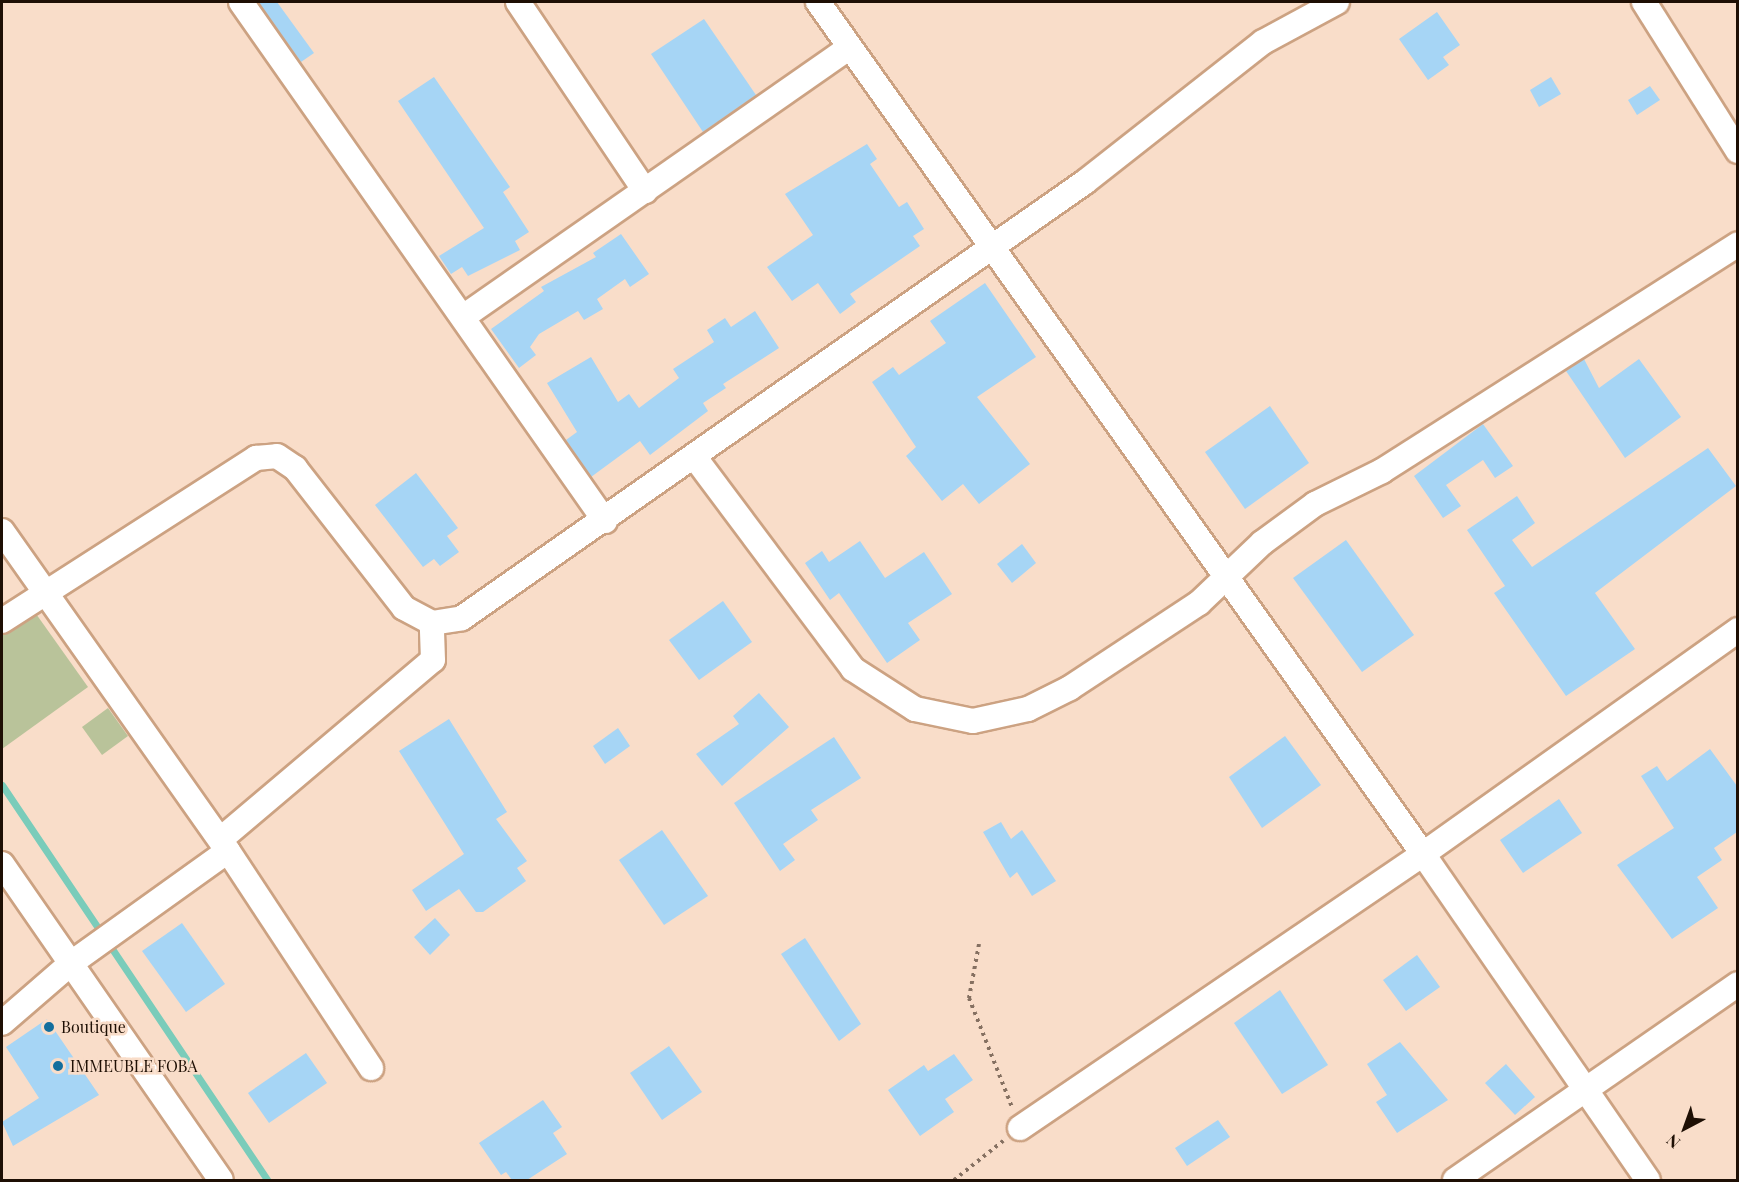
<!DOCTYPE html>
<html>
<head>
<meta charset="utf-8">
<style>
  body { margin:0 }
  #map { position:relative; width:1739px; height:1182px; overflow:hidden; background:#f9ddc9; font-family:"Playfair Display",serif }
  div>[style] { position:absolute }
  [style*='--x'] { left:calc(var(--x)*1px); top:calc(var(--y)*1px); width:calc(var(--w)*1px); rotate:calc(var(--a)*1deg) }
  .green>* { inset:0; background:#b9c39a }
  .stream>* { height:7px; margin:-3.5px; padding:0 3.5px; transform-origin:3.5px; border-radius:3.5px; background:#7accba }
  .building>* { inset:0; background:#a6d5f5 }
  .path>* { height:4px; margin-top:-2px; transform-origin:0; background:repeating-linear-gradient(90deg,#857061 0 3px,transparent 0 7.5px) }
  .roads { filter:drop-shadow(2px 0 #cca282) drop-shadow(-2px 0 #cca282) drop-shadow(0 2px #cca282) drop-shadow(0 -2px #cca282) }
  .minor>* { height:24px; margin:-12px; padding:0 12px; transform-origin:12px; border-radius:12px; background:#fff }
  .dots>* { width:16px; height:16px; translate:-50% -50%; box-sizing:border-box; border:3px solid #f9ddc9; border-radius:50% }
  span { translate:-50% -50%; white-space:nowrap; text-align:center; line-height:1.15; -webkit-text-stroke:5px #f9ddc9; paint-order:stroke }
  .poi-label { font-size:16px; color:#1e0f04 }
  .left { translate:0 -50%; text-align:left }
  .frame { position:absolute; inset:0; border:3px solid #1e0f04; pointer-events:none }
  .north { position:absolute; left:1655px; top:1098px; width:60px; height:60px; -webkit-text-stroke:4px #f9ddc9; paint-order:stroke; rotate:221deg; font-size:16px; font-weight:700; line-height:24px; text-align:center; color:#1e0f04 }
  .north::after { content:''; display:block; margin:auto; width:21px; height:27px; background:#1e0f04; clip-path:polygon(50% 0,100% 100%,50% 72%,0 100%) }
</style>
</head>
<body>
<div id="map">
  <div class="green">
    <i style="clip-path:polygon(34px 611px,88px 687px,2px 749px,2px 634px)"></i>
    <i style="clip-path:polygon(108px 708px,128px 736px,102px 755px,82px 727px)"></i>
  </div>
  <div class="stream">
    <i style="--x:2;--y:785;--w:476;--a:56.1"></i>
  </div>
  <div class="building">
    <i style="clip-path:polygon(258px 2px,277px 2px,314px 53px,301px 62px)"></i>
    <i style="clip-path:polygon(1437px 12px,1460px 45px,1443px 57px,1449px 65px,1428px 80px,1399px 39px)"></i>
    <i style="clip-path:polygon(704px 19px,756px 95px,703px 132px,651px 54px)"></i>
    <i style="clip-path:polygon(434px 77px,510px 187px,503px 192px,529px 232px,515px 241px,520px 250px,468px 276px,462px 267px,451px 274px,439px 256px,484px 228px,398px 101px)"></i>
    <i style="clip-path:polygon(1551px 77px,1561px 94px,1539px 107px,1530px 90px)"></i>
    <i style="clip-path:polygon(1650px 86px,1660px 100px,1637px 115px,1628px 100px)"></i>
    <i style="clip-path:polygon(867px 144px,877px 159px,870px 164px,899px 207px,907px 202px,924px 229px,913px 236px,920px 246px,850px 294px,856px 302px,840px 314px,818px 283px,792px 301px,767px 267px,813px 235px,785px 194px)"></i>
    <i style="clip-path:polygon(621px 234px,649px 274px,630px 287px,625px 279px,597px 299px,603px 309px,584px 320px,578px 311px,539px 334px,530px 347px,536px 355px,519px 368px,491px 329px,544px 291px,541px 287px,596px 257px,593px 253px)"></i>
    <i style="clip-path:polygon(985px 283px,1036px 357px,977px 397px,1030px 464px,979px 504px,963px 484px,942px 501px,906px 456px,916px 447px,872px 382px,893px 367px,899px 375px,946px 343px,930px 321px)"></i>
    <i style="clip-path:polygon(755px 311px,779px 348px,723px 384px,726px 388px,703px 403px,708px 411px,650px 455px,640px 441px,591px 477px,566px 440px,577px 432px,547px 383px,591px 357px,618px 402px,629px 394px,639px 408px,679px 378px,673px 369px,714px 342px,707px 330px,725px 318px,731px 327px)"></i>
    <i style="clip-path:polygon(1584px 359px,1599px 388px,1639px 359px,1681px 417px,1625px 458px,1566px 371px)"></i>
    <i style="clip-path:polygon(1270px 406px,1309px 463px,1245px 509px,1205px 452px)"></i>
    <i style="clip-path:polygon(1483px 424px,1513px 466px,1495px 478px,1483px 460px,1446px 485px,1461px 506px,1443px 518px,1414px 476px)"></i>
    <i style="clip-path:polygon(1708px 448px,1736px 486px,1595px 593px,1635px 649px,1566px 696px,1494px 593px,1505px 586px,1467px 530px,1517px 496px,1535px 523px,1512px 540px,1532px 567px)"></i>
    <i style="clip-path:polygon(416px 473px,458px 528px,447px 536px,459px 552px,440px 566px,434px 559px,423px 567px,375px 505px)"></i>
    <i style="clip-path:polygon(1346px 540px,1414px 635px,1362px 672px,1293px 578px)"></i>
    <i style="clip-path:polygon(860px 541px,885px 578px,924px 552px,952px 594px,908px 623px,920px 640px,887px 663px,839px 593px,830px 600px,805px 563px,822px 551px,829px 562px)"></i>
    <i style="clip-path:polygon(1022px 544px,1036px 563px,1012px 583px,997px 564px)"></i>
    <i style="clip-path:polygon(723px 601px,752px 642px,699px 680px,669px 640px)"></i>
    <i style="clip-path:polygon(759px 693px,789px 727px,722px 786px,696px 754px,739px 724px,733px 716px)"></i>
    <i style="clip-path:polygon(449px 719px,507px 812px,496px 819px,527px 861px,517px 868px,526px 881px,483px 912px,476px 912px,459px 889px,426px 911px,412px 890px,464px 854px,399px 751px)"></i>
    <i style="clip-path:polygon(618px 728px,630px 746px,605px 764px,593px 746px)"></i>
    <i style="clip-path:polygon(1285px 736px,1321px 785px,1262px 828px,1229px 777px)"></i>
    <i style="clip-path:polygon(834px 737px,861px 778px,811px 810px,818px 820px,783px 844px,795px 860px,780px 871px,734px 803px)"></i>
    <i style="clip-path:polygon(1710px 749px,1737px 786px,1737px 832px,1714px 848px,1722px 860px,1697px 877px,1718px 908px,1672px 939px,1617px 865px,1674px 828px,1641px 776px,1657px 766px,1667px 781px)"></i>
    <i style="clip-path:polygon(1559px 799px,1582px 833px,1523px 873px,1500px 840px)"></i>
    <i style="clip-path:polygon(1001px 822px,1011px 839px,1022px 830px,1056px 881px,1032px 896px,1017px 872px,1010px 878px,983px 832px)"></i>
    <i style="clip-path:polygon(662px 830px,708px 896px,664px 925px,619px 860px)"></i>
    <i style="clip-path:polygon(435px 918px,450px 935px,430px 955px,414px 937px)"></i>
    <i style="clip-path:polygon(182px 923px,225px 984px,186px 1012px,142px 951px)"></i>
    <i style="clip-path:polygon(805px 938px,861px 1024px,839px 1041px,781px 954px)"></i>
    <i style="clip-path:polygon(1417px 955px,1440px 987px,1406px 1011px,1383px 980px)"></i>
    <i style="clip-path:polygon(1280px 990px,1328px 1065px,1282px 1094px,1234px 1023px)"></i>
    <i style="clip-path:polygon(47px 1019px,99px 1095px,13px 1146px,2px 1122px,39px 1098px,6px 1047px)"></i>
    <i style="clip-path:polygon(1400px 1042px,1448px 1100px,1397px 1133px,1376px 1102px,1387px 1095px,1367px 1064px)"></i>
    <i style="clip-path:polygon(669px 1046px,702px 1092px,662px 1120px,630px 1073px)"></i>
    <i style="clip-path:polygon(306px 1053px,327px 1083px,269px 1123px,248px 1093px)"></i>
    <i style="clip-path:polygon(954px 1054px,973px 1080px,945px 1099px,954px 1112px,920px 1136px,888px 1090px,924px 1065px,928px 1071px)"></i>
    <i style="clip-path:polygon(1506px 1064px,1535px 1097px,1515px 1115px,1485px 1083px)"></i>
    <i style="clip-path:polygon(543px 1100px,562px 1127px,553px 1133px,567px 1154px,527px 1180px,512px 1180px,506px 1172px,501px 1175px,479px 1143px)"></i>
    <i style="clip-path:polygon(1218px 1120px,1230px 1137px,1187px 1166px,1175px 1148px)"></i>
  </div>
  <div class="path">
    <i style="--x:979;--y:944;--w:55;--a:100.5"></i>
    <i style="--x:969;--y:998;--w:117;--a:68.5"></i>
    <i style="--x:954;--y:1180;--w:63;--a:-38.5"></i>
  </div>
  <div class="roads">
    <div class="minor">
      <i style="--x:241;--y:2;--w:634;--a:54.96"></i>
      <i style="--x:518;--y:2;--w:228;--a:56.1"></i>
      <i style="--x:818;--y:2;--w:1045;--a:54.62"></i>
      <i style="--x:1423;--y:854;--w:396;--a:55.4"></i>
      <i style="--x:1644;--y:2;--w:176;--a:57.8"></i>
      <i style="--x:463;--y:317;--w:470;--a:-34.9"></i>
      <i style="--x:696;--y:459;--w:262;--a:53.2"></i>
      <i style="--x:853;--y:669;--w:74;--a:32.8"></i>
      <i style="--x:915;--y:709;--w:59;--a:11.7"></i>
      <i style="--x:973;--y:721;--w:56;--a:-12.3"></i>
      <i style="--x:1028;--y:709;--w:47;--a:-26.6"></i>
      <i style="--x:1070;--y:688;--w:154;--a:-33.4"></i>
      <i style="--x:1199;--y:603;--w:87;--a:-43.6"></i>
      <i style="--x:1262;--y:543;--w:66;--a:-36.3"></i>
      <i style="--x:1315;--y:504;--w:75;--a:-26.2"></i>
      <i style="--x:1382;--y:471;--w:422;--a:-32.5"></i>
      <i style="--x:2;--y:531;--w:392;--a:54.8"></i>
      <i style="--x:228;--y:851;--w:260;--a:56.6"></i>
      <i style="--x:2;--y:621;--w:302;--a:-32.7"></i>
      <i style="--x:256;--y:458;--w:21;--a:-5"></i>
      <i style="--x:277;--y:456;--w:22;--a:34"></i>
      <i style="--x:295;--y:468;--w:177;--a:52.1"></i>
      <i style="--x:404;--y:608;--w:32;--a:28"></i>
      <i style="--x:432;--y:623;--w:30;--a:-9"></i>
      <i style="--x:462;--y:618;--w:760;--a:-34.99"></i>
      <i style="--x:1085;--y:182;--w:226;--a:-38.2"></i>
      <i style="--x:1263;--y:42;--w:84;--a:-28.4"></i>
      <i style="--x:221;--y:839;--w:277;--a:-40.2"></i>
      <i style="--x:433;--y:660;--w:37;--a:-92"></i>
      <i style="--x:2;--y:864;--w:384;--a:55.3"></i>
      <i style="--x:2;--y:1023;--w:90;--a:-40.9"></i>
      <i style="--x:70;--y:964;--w:194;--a:-35.6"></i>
      <i style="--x:1020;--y:1128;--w:487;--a:-34.2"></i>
      <i style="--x:1423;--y:854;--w:387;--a:-35.4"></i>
      <i style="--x:1455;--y:1180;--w:344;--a:-34.7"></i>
    </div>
  </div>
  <div class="dots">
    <i style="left:49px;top:1027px;background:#136e9d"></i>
    <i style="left:58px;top:1066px;background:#136e9d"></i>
  </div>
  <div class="poi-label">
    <span class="left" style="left:61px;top:1027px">Boutique</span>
    <span class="left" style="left:70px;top:1066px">IMMEUBLE FOBA</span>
  </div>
  <div class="frame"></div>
  <div class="north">N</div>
</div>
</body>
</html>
